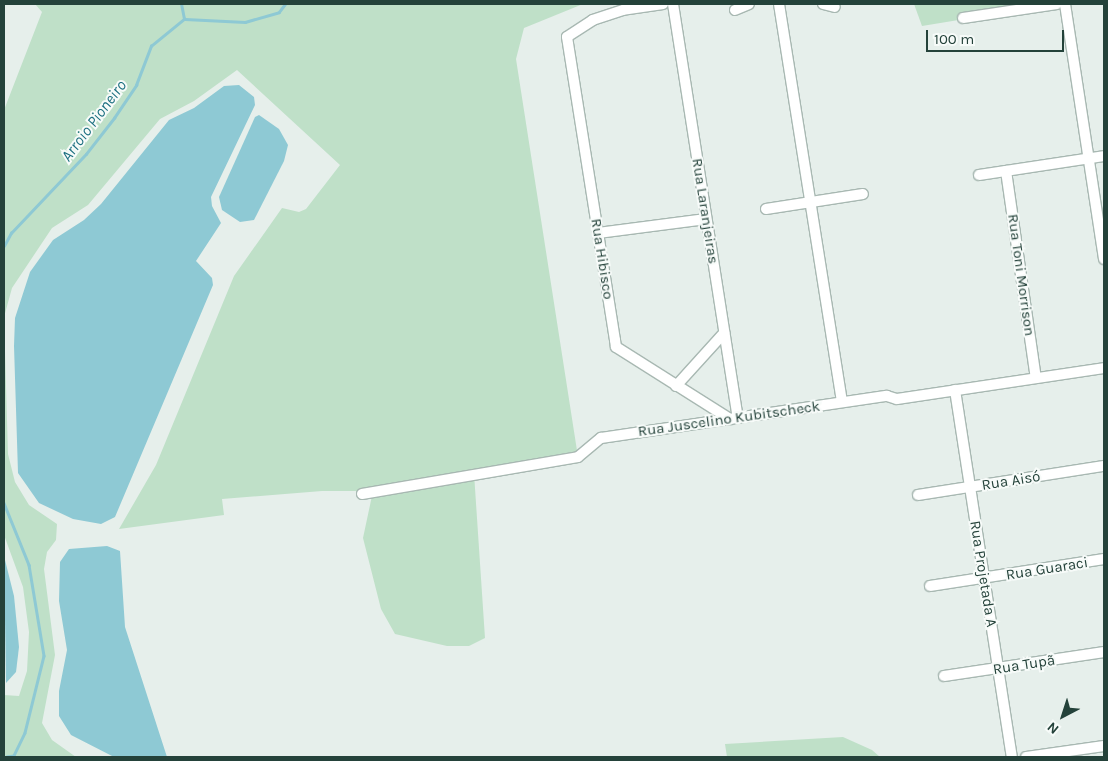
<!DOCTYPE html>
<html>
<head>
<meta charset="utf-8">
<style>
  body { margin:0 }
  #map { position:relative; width:1108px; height:761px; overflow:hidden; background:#e6efeb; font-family:Karla,sans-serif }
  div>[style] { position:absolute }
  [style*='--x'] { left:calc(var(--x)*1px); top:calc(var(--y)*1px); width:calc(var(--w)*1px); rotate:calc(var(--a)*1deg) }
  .green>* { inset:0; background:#bfe0c8 }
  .water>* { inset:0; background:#8ec9d4 }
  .stream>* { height:2.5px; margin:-1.25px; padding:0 1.25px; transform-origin:1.25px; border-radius:1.25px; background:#8ec9d4 }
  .roads { filter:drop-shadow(1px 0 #a8b8b2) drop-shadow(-1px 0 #a8b8b2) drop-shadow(0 1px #a8b8b2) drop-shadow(0 -1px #a8b8b2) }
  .minor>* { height:10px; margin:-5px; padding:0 5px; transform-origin:5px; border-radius:5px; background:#fff }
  span { translate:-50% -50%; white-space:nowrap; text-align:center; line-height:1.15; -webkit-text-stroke:4px #f7fbf9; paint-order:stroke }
  .street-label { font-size:15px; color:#24423a }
  .water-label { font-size:16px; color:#1c6f80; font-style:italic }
  .frame { position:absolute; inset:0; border:5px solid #24423a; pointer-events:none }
  .north { position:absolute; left:1038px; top:691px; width:50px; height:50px; -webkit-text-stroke:4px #f7fbf9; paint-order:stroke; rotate:220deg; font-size:14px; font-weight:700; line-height:20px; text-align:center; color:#24423a }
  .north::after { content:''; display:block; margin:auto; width:18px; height:22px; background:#24423a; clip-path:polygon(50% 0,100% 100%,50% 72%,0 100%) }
  .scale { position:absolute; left:926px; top:30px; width:138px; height:22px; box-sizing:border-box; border:2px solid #24423a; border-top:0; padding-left:6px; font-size:15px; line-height:18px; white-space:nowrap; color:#24423a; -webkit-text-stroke:4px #f7fbf9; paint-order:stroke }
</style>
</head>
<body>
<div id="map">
  <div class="green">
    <i style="clip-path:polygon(35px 4px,583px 4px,524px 28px,516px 59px,578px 457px,474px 473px,485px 638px,469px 646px,447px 646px,395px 634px,381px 609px,363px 538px,373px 491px,322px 491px,222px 499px,224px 515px,119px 529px,156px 465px,234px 276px,282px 208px,299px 212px,306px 209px,340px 165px,237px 70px,194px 101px,160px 119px,88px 205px,52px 228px,12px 288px,4px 317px,8px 454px,15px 482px,29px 505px,57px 524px,56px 540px,47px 552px,44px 569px,55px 655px,42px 723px,52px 740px,76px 757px,4px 757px,4px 695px,19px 696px,27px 671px,29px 632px,23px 587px,4px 535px,4px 110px,42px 12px)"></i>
    <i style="clip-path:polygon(914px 4px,1057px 4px,922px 26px)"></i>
    <i style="clip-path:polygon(843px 737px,872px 750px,880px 757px,727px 757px,725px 744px)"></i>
  </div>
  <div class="water">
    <i style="clip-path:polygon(239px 85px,254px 97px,255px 105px,211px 197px,212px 206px,221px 223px,196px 261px,212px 278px,213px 285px,115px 517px,101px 524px,73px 519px,39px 503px,18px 473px,14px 346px,15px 318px,30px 272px,53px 240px,84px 220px,101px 204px,169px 120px,194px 108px,224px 86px)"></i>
    <i style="clip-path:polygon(259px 115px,279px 129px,288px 145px,284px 161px,254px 220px,240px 222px,222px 210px,219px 197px,255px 117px)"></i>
    <i style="clip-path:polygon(107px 546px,120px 551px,125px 627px,167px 757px,114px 757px,71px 735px,59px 716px,59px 691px,67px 650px,59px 601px,60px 562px,69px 549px)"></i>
    <i style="clip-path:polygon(4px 556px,14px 596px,19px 647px,16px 672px,6px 683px)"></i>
  </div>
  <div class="stream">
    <i style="--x:185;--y:19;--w:60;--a:2.9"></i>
    <i style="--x:245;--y:22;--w:35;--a:-16"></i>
    <i style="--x:279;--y:12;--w:10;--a:-53"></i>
    <i style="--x:4;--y:246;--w:15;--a:-62"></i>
    <i style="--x:11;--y:233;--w:109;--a:-46.5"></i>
    <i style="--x:86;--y:154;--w:46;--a:-52.1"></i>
    <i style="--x:114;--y:118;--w:40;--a:-56"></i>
    <i style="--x:136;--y:85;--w:42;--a:-69"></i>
    <i style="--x:151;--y:46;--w:43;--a:-39.3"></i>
    <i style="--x:184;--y:19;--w:15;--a:-101"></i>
    <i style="--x:4;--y:503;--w:67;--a:68"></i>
    <i style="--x:29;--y:565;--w:92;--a:80.6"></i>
    <i style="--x:44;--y:656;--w:79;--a:103.9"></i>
    <i style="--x:25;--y:733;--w:25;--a:116"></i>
    <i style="--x:14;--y:756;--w:7;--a:172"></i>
  </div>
  <div class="roads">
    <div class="minor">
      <i style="--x:663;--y:4;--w:40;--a:171.5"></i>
      <i style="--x:623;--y:10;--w:32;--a:162"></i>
      <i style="--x:593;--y:20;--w:31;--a:147"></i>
      <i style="--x:567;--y:37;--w:307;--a:81"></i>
      <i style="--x:615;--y:340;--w:7;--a:82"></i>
      <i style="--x:616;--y:347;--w:135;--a:32.3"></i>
      <i style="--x:673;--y:4;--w:419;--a:81.1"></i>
      <i style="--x:779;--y:4;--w:403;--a:81"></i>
      <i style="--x:823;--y:4;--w:12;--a:14"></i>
      <i style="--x:1065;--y:4;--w:258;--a:81.3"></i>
      <i style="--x:735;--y:10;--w:15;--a:-23"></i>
      <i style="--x:963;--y:18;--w:95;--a:-8.5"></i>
      <i style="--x:1006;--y:171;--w:209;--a:81.8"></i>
      <i style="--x:979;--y:175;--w:126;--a:-8.6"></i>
      <i style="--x:766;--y:209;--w:98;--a:-8.8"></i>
      <i style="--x:598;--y:233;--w:109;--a:-7.4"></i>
      <i style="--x:676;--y:386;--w:72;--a:-47.8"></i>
      <i style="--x:955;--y:390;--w:371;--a:81.2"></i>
      <i style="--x:362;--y:494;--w:219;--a:-9.7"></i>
      <i style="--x:578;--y:457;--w:30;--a:-40"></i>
      <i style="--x:601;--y:438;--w:289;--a:-8.4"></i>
      <i style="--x:887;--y:396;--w:10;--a:17"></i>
      <i style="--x:897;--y:399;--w:209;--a:-8.5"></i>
      <i style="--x:918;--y:495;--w:188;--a:-8.9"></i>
      <i style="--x:930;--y:586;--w:176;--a:-8.8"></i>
      <i style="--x:944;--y:676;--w:162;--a:-8.5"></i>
      <i style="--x:1026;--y:757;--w:79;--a:-8"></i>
    </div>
  </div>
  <div class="street-label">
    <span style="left:705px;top:211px;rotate:81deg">Rua Laranjeiras</span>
    <span style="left:602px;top:259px;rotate:81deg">Rua Hibisco</span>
    <span style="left:1021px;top:275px;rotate:82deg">Rua Toni Morrison</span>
    <span style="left:729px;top:419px;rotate:-8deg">Rua Juscelino Kubitscheck</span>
    <span style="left:1011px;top:481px;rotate:-9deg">Rua Aisó</span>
    <span style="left:1047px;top:569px;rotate:-9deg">Rua Guaraci</span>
    <span style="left:983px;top:574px;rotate:81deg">Rua Projetada A</span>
    <span style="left:1024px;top:665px;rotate:-9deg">Rua Tupã</span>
  </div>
  <div class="water-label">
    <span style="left:94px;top:121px;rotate:-53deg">Arroio Pioneiro</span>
  </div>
  <div class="frame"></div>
  <div class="north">N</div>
  <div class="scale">100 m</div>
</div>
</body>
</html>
